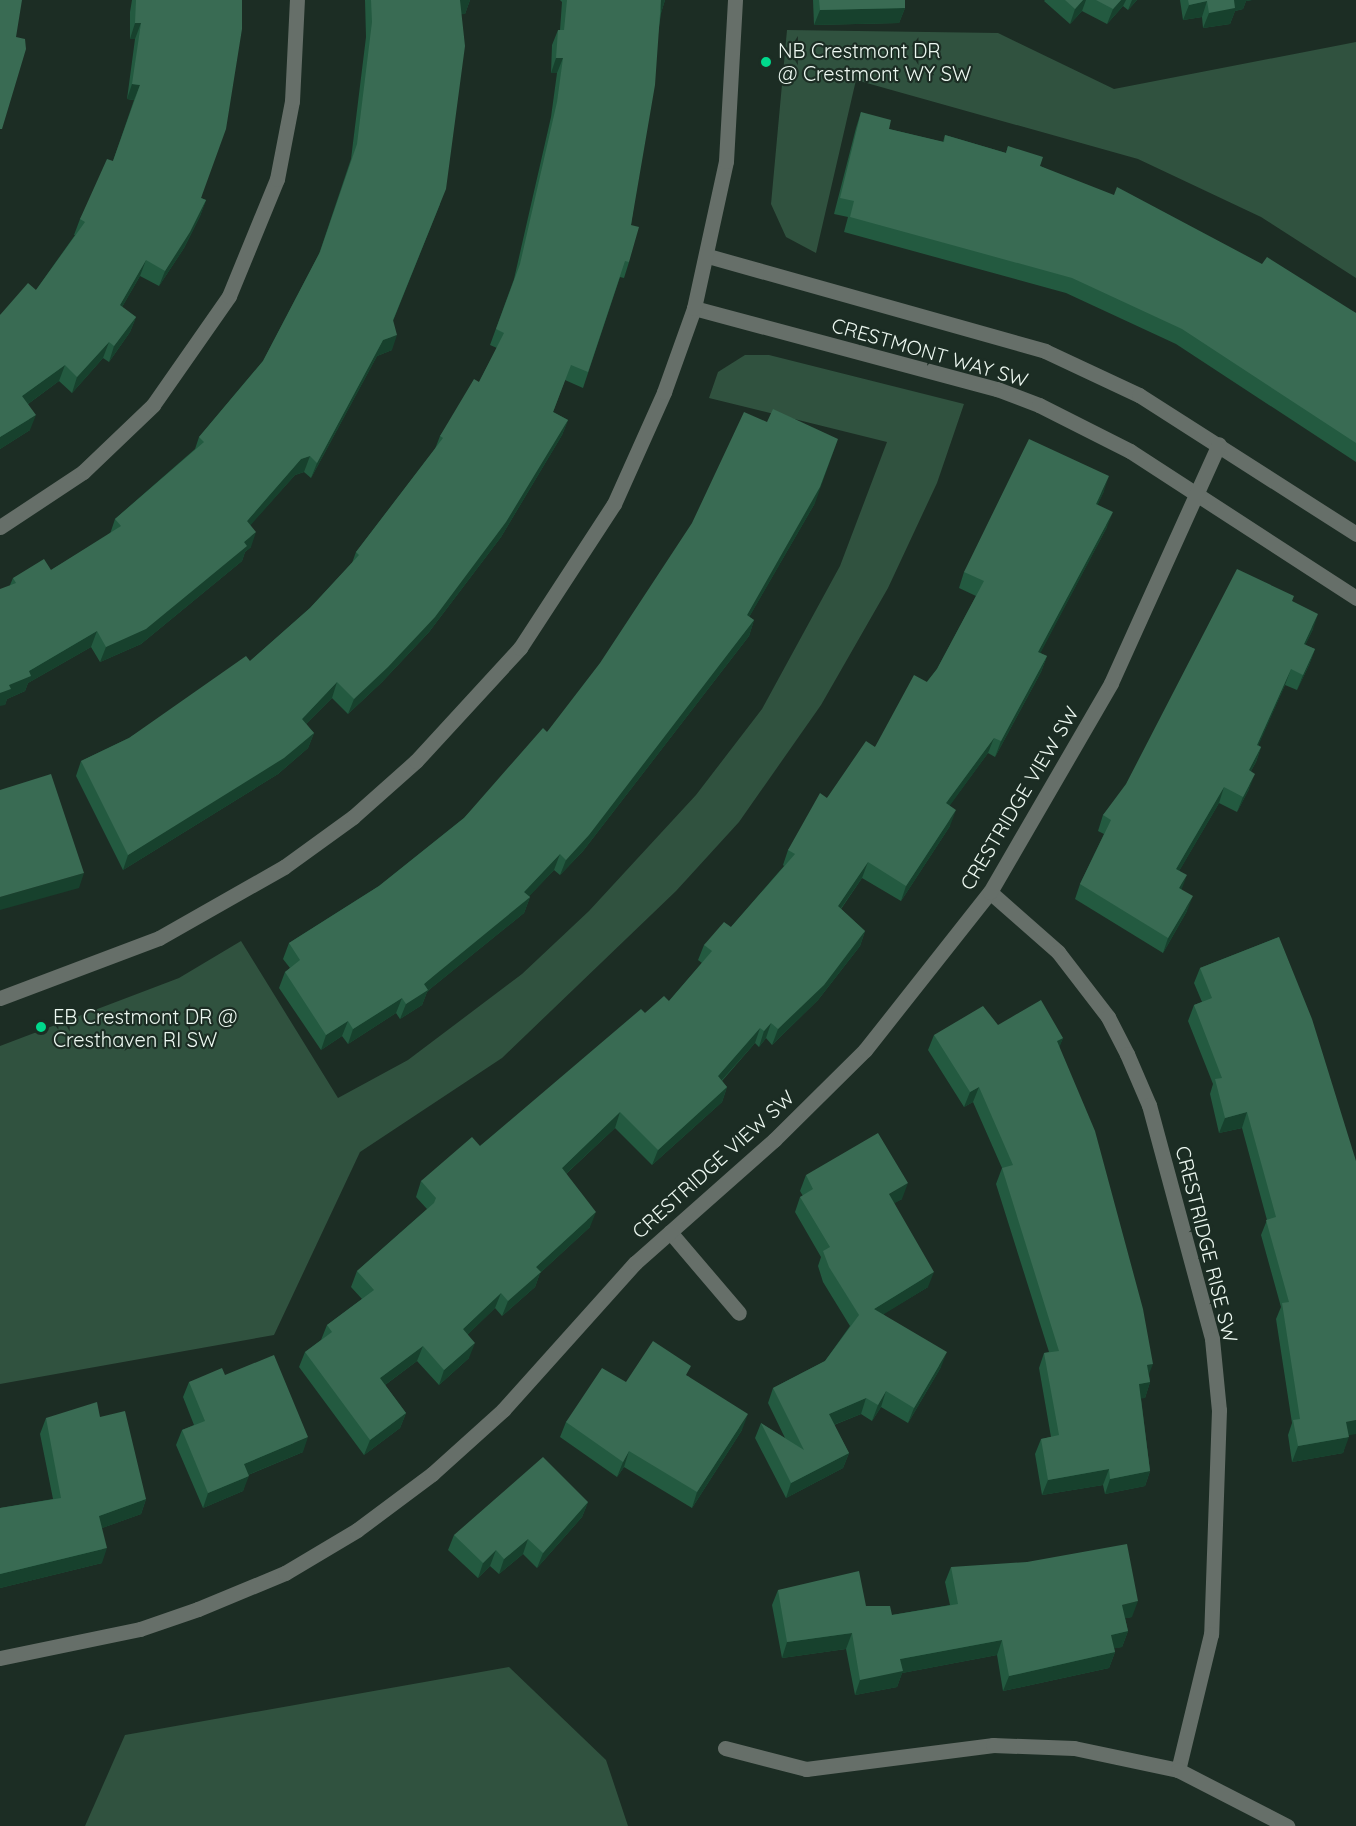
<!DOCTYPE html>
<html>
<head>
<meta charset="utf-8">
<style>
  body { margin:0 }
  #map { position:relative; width:1356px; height:1826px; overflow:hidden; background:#1c2d24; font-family:Quicksand,sans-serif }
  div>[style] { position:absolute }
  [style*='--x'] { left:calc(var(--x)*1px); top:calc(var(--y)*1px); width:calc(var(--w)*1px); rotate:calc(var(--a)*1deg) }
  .green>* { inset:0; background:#30523f }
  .street>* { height:15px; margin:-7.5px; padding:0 7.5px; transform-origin:7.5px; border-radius:7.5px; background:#666f69 }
  .wall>* { inset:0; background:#235a40 }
  .shaded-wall>* { inset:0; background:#17412d }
  .building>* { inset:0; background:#396b53 }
  .dots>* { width:16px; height:16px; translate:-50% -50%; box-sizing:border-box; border:3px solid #1c2d24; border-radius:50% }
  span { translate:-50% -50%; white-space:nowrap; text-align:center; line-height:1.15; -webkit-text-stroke:4.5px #1c2d24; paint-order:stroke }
  .poi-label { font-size:20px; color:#edf8f1 }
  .left { translate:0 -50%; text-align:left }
  .street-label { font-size:20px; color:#edf8f1 }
</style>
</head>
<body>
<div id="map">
  <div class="green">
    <i style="clip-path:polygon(787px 30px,998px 33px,1114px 89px,1356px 42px,1356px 278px,1261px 217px,1138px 159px,856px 80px,816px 253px,786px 237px,771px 204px)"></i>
    <i style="clip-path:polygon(745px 355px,769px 355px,964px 404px,937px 483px,888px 588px,821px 705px,739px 822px,676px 891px,502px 1058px,360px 1152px,274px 1335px,0 1384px,0 1046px,179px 978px,241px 941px,338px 1098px,408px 1060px,522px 974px,589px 911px,696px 795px,762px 709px,840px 566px,887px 442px,709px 398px,718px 372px)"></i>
    <i style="clip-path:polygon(509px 1667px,606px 1760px,628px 1826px,85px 1826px,125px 1735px)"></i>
  </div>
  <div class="street">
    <i style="--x:708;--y:256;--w:350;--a:15.7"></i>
    <i style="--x:1045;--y:351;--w:104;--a:25.1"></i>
    <i style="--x:1139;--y:395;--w:258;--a:32.6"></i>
    <i style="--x:694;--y:308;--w:314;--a:15"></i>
    <i style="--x:997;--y:389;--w:45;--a:20.9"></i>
    <i style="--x:1039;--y:405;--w:102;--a:26.8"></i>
    <i style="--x:1130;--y:451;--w:270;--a:33"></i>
    <i style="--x:0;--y:527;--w:100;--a:-33.5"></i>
    <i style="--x:83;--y:472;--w:97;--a:-43.7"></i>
    <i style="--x:153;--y:405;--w:133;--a:-55.1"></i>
    <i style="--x:229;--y:296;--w:126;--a:-67.7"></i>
    <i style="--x:277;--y:179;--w:79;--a:-79.1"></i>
    <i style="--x:292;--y:101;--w:101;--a:-87.2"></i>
    <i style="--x:990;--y:892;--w:91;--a:41.4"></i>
    <i style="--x:1058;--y:952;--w:82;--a:52.4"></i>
    <i style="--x:1108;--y:1017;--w:42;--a:62.8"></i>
    <i style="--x:1127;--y:1054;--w:56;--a:66.7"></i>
    <i style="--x:1149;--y:1105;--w:242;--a:74.9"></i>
    <i style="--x:1212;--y:1339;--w:71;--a:84.4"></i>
    <i style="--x:1219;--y:1410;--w:224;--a:92"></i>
    <i style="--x:1211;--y:1634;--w:140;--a:103.6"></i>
    <i style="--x:0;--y:998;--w:170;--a:-20.7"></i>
    <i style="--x:159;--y:938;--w:144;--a:-29.6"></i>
    <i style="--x:284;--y:867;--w:85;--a:-35.9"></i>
    <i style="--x:353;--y:817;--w:84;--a:-41.6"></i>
    <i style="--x:416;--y:761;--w:154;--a:-47.4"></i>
    <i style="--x:520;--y:648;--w:172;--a:-56.9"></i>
    <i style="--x:614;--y:504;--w:123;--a:-65.9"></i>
    <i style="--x:664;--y:392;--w:89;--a:-70.3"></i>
    <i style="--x:694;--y:308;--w:150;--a:-77.7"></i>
    <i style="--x:726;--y:161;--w:161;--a:-86.8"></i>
    <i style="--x:670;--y:1232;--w:106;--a:49.6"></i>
    <i style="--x:0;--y:1658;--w:143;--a:-11.7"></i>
    <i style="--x:140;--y:1629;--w:61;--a:-19"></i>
    <i style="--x:198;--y:1609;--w:94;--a:-22.5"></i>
    <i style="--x:285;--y:1573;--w:84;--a:-30.8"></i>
    <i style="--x:357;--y:1530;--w:94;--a:-36.7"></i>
    <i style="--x:432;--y:1474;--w:96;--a:-42"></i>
    <i style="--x:503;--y:1410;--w:198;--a:-48.1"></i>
    <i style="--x:635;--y:1263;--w:186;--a:-41.5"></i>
    <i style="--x:774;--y:1140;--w:128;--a:-44.7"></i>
    <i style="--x:865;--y:1050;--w:201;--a:-51.7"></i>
    <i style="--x:990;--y:892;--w:241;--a:-59.9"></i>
    <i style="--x:1111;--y:683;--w:262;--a:-65.7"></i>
    <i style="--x:725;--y:1748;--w:84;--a:14.5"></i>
    <i style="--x:806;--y:1769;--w:189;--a:-7.3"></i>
    <i style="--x:993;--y:1745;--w:81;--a:2.1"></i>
    <i style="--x:1074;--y:1748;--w:106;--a:11.9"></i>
    <i style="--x:1178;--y:1770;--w:123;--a:27.2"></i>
  </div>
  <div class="wall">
    <i style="clip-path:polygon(132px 0,242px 0,201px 198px,206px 200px,200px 216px,184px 248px,159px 286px,140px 276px,122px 307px,136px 317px,130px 332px,109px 362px,103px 358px,72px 393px,59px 381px,28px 404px,30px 430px,0 449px,0 315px,36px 290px,75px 235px,74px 235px,80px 219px,113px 161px,134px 100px,127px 99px,135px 39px,130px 39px,130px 12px)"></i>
    <i style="clip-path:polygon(365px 0,470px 0,465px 14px,461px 14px,440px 204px,393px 321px,392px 350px,377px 356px,311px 478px,304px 472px,295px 475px,250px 525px,251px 547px,245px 552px,242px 561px,141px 644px,100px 662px,91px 647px,28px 683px,25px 691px,7px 699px,5px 705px,10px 585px,13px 578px,51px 570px,110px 534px,115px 519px,195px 449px,199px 437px,263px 361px,319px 254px,351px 159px,366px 37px)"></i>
    <i style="clip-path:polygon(560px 0,665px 0,661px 13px,631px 225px,629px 262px,624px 278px,620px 277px,583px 388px,565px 380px,553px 412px,568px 420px,562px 435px,501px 537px,429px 632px,382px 682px,348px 714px,332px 698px,306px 724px,314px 733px,308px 748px,278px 774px,123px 870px,76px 776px,81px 761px,129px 738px,250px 661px,310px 608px,352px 563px,356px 552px,435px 449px,440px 436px,479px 382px,497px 348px,490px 345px,514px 279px,551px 117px,557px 73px,551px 73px,552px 45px,558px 30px,560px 30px,562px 2px)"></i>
    <i style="clip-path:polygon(813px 0,905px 0,905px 8px,899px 23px,814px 25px)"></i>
    <i style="clip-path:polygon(1045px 0,1137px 0,1128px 10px,1123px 6px,1107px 24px,1082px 11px,1070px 24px,1044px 1px)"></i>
    <i style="clip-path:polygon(1180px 0,1252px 0,1246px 1px,1243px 9px,1235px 11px,1230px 24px,1203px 28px,1202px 17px,1183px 20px)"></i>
    <i style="clip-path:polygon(861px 112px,889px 129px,943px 142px,945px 135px,1006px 153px,1008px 146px,1040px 166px,1356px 313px,1356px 462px,1176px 344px,1066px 293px,844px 232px,848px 217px,834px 214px,856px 128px)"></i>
    <i style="clip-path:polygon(1104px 491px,1097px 505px,1107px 527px,1040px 653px,1047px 656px,1041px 672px,995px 757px,988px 753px,949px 806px,950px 826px,901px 901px,862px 878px,841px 909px,865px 931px,860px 946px,818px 1000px,772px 1045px,766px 1038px,759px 1047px,755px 1043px,722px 1081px,727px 1087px,722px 1102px,652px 1165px,615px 1128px,566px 1174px,590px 1227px,540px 1273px,535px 1287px,502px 1316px,495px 1308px,467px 1335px,469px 1358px,439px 1385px,417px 1361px,385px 1385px,406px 1413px,400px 1428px,364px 1455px,299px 1367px,305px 1352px,321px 1340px,327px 1325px,362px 1299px,351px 1287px,357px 1271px,427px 1209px,416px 1197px,421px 1181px,480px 1146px,645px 1013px,669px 1001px,702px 963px,698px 960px,704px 945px,731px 927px,784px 866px,783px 865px,788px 850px,827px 798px,875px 747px,937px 669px,976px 596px,959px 588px,964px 572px)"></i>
    <i style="clip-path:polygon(815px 503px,749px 617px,754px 620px,749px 636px,583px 851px,560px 875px,554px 870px,529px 896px,530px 897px,524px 913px,430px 989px,427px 992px,422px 1005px,400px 1019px,396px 1013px,348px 1044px,342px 1036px,321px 1050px,279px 988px,285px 972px,290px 968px,283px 959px,289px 943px,379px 886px,464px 818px,547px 732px)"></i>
    <i style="clip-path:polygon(1292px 601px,1313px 629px,1305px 645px,1315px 649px,1309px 665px,1297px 690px,1285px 685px,1258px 745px,1261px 747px,1256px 762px,1251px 771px,1249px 789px,1237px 812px,1219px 803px,1179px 871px,1181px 889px,1187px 911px,1163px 953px,1075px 899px,1080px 884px,1104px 834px,1098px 831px,1103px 815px)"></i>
    <i style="clip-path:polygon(1279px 937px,1348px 1436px,1343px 1453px,1292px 1462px,1288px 1435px,1292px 1423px,1276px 1319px,1281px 1307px,1261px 1235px,1267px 1220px,1242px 1128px,1219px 1133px,1210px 1094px,1213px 1084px,1188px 1021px,1194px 1005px,1202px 1002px,1194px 983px,1200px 968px)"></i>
    <i style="clip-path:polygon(998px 1025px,1063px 1038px,1059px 1047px,1149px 1375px,1150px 1382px,1145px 1398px,1141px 1398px,1150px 1471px,1145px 1486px,1105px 1494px,1103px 1485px,1042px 1495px,1035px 1454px,1041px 1439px,1051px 1437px,1039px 1368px,1044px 1353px,1049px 1352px,996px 1184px,1002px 1168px,973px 1102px,964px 1107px,928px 1050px,934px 1035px)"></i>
    <i style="clip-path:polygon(806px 1175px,902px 1199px,894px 1203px,928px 1287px,883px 1314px,941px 1367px,908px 1423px,881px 1407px,872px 1421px,861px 1414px,834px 1425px,849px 1453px,843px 1468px,786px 1498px,755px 1438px,761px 1423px,785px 1438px,768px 1403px,773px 1388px,825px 1361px,850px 1326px,823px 1282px,818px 1266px,821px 1257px,795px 1212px,800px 1197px,803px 1196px,800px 1191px)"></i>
    <i style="clip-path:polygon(225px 1375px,303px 1452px,248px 1475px,243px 1491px,203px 1508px,176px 1445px,182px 1430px,194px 1425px,183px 1397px,189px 1382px)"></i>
    <i style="clip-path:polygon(688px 1376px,742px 1430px,692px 1508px,624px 1467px,617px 1477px,560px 1437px,566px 1422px,626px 1382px)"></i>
    <i style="clip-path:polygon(100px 1417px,146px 1499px,141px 1514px,102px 1528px,102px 1563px,0 1588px,0 1508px,53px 1499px,40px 1434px,46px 1418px)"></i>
    <i style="clip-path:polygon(588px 1502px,582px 1517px,537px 1568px,523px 1554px,499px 1574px,490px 1566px,478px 1578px,448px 1550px,454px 1535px)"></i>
    <i style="clip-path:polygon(951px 1567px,1132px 1617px,1125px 1618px,1128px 1631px,1122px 1647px,1114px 1648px,1115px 1652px,1109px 1668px,1003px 1691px,997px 1655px,902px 1673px,897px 1687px,855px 1695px,846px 1649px,782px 1658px,772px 1605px,778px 1590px,892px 1615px,950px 1605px,945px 1582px)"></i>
  </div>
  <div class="shaded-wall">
    <i style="clip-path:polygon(459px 0,470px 0,465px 14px,454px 15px)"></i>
    <i style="clip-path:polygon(660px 0,665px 0,661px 13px)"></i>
    <i style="clip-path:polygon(1083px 0,1086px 0,1082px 11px,1070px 24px,1075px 9px)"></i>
    <i style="clip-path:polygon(1121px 0,1126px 0,1123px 6px,1107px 24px,1113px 9px)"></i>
    <i style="clip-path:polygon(1132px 0,1137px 0,1128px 10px)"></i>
    <i style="clip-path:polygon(1232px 0,1252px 0,1246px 1px,1243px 9px,1235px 11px,1230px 24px,1203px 28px,1209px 13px)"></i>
    <i style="clip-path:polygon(1207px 1px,1202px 17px,1183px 20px,1189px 5px)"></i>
    <i style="clip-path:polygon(905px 8px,899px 23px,814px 25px,820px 10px)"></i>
    <i style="clip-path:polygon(135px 23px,141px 23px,135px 39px,130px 39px)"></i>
    <i style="clip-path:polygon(556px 58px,563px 58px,557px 73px,551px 73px)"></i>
    <i style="clip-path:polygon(132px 84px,140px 85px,134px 100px,127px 99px)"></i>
    <i style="clip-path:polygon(206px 200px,200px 216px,184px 248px,159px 286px,165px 271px)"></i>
    <i style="clip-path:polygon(146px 260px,140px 276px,114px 321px,120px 305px)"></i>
    <i style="clip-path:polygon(136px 317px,130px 332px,109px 362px,114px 346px)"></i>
    <i style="clip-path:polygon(397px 335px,392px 350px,377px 356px,311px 478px,317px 463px,383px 340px)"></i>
    <i style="clip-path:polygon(109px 342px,103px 358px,72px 393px,77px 377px)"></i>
    <i style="clip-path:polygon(65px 365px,59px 381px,17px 412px,22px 396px)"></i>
    <i style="clip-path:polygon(36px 415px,30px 430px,0 449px,0 437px)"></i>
    <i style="clip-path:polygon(568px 420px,562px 435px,501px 537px,429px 632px,382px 682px,348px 714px,354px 699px)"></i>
    <i style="clip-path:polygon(838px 439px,815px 503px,741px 631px,747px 615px)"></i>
    <i style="clip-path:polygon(310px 456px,304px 472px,295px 475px,241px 536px,247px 521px,301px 459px)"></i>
    <i style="clip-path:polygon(1109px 476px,1104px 491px,1091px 520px,1096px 504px)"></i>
    <i style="clip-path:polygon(1113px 512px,1107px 527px,1033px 667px,1038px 652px)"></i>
    <i style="clip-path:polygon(256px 532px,251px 547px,245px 552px,242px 561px,141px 644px,100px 662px,106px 647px,244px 542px)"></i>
    <i style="clip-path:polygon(1318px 614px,1313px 629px,1298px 660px,1304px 644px)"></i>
    <i style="clip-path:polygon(754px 620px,749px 636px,583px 851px,560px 875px,566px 860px)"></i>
    <i style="clip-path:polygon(97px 631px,91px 647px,28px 683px,25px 691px,7px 699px,5px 705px,0 706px,0 693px,9px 685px,29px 671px)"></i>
    <i style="clip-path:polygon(1315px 649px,1309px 665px,1297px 690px,1303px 675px)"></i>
    <i style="clip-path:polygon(1047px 656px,1041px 672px,995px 757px,1001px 741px)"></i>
    <i style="clip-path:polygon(1291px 669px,1285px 685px,1252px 760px,1257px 745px)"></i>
    <i style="clip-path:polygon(337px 682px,332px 698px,296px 734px,302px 719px)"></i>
    <i style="clip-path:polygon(314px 733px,308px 748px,278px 774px,123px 870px,128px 855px)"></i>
    <i style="clip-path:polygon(994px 738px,988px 753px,940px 819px,946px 803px)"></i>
    <i style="clip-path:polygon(1261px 747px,1256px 762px,1243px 785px,1249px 770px)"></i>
    <i style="clip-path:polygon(1255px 774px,1249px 789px,1237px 812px,1243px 797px)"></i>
    <i style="clip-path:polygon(1224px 787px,1219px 803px,1171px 885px,1176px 869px)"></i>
    <i style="clip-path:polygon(956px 810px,950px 826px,901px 901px,906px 886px)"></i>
    <i style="clip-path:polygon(560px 854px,554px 870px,522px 904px,530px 897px,524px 913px,430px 989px,427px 992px,422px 1005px,400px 1019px,406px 1004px,424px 984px,524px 892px)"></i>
    <i style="clip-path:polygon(868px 862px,862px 878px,832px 921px,838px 906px)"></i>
    <i style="clip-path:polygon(84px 873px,79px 888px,0 910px,0 897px)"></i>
    <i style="clip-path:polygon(1187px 875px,1181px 891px,1179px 888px)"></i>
    <i style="clip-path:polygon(1193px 896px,1187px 911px,1163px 953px,1168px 938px)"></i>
    <i style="clip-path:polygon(865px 931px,860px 946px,818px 1000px,772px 1045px,778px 1029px)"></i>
    <i style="clip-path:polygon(402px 998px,396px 1013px,348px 1044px,353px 1029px)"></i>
    <i style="clip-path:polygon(348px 1021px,342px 1036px,321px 1050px,326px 1035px)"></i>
    <i style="clip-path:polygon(771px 1023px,766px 1038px,759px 1047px,764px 1031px)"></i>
    <i style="clip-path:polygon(760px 1028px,755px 1043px,712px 1091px,718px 1076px)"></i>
    <i style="clip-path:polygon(1063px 1038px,1057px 1053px,1057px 1041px)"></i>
    <i style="clip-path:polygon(727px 1087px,722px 1102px,652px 1165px,658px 1150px)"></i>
    <i style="clip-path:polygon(979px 1087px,973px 1102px,964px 1107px,970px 1092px)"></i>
    <i style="clip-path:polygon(620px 1112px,615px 1128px,556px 1183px,562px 1168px)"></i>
    <i style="clip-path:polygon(1247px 1112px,1242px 1128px,1219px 1133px,1225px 1118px)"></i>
    <i style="clip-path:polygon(908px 1183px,902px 1199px,884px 1209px,889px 1194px)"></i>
    <i style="clip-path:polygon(596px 1212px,590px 1227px,540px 1273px,535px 1287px,502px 1316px,508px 1301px,536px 1267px)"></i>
    <i style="clip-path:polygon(934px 1272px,928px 1287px,868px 1324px,874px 1309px)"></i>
    <i style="clip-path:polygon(501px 1293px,495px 1308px,457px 1345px,463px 1329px)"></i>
    <i style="clip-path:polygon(475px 1343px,469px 1358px,439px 1385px,444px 1370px)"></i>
    <i style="clip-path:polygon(423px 1346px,417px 1361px,374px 1393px,380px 1378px)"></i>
    <i style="clip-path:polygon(947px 1352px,941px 1367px,908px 1423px,914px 1408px)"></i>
    <i style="clip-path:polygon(1153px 1364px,1147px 1379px,1147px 1365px)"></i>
    <i style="clip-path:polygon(1150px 1382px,1145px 1398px,1133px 1400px,1139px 1384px)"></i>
    <i style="clip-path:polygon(886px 1391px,881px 1407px,872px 1421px,878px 1405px)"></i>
    <i style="clip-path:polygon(866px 1398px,861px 1414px,823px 1429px,829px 1414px)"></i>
    <i style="clip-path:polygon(406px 1413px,400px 1428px,364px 1455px,370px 1440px)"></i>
    <i style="clip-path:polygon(748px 1414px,742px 1430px,692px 1508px,697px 1492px)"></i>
    <i style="clip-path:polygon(1356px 1420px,1356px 1434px,1340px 1437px,1346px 1422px)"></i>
    <i style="clip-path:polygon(308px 1437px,303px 1452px,238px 1479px,244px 1464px)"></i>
    <i style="clip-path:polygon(1349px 1437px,1343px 1453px,1292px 1462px,1298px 1446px)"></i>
    <i style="clip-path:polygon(629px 1451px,624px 1467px,617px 1477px,623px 1462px)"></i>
    <i style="clip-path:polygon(849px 1453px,843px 1468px,786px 1498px,791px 1483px)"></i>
    <i style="clip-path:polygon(1109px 1469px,1103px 1485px,1042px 1495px,1048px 1480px)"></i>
    <i style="clip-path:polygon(1150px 1471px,1145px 1486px,1105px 1494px,1110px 1479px)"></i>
    <i style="clip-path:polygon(249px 1476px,243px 1491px,203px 1508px,208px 1493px)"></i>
    <i style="clip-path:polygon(146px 1499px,141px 1514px,94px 1531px,99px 1516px)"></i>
    <i style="clip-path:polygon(588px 1502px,582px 1517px,537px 1568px,543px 1553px)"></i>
    <i style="clip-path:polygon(528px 1539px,523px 1554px,499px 1574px,504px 1559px)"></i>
    <i style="clip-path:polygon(107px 1548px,102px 1563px,0 1588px,0 1574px)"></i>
    <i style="clip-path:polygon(496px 1550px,490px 1566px,478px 1578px,483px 1563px)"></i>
    <i style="clip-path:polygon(1138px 1601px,1132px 1617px,1117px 1620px,1122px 1605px)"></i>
    <i style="clip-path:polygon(1128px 1631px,1122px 1647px,1106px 1650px,1111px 1635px)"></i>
    <i style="clip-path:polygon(852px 1633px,846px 1649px,782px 1658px,787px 1642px)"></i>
    <i style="clip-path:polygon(1002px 1640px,997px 1655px,902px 1673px,897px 1687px,855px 1695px,860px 1680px,900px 1659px)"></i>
    <i style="clip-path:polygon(1115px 1652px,1109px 1668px,1003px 1691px,1009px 1676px)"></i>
  </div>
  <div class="building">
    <i style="clip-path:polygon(0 0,22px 0,16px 37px,25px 39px,26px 49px,2px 129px,0 129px)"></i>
    <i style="clip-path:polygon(136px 0,242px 0,242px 29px,226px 129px,201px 198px,206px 200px,190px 232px,165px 271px,146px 260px,120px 305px,136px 317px,114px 346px,109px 342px,77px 377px,65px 365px,22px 396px,36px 415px,0 437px,0 315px,28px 283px,36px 290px,85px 222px,80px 219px,107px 159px,113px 161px,140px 85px,132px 84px,141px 23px,135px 23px)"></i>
    <i style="clip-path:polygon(371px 0,460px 0,465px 46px,446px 189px,393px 320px,397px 335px,383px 340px,317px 463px,310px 456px,301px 459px,247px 521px,256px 532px,244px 542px,247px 546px,146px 629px,106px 647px,97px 631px,29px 671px,31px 676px,9px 685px,11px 689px,0 693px,0 589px,16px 583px,13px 578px,44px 559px,51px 570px,121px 526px,115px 519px,204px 442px,199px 437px,263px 361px,320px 252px,357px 144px,372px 22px)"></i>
    <i style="clip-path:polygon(567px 0,661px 0,655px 85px,631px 225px,639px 227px,629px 262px,625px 261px,588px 372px,571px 365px,553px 412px,568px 420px,506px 522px,435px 617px,388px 667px,354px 699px,337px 682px,302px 719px,314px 733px,284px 758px,128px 855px,81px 761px,129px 738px,246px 656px,250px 661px,310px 608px,359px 555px,356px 552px,443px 438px,440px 436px,474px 379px,479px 382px,504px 333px,496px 329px,520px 264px,557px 102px,563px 58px,556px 58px,558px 30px,564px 30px)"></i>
    <i style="clip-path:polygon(819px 0,905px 0,905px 8px,820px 10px)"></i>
    <i style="clip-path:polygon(1065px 0,1083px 0,1075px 9px)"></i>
    <i style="clip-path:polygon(1096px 0,1121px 0,1113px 9px)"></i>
    <i style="clip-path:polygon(1188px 0,1234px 0,1235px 8px,1209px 13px,1207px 1px,1189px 5px)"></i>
    <i style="clip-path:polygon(861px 112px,891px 120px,889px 129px,944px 142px,945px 135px,1006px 153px,1008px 146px,1043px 157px,1040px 166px,1114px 195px,1117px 187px,1262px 264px,1267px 257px,1356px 313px,1356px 443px,1182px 329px,1072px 278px,850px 217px,854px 201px,840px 198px)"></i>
    <i style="clip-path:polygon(773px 409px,838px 439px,820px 487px,747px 615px,754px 620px,589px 835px,566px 860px,560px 854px,524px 892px,530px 897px,436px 974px,424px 984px,428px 990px,406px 1004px,402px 998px,353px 1029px,348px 1021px,326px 1035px,285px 972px,300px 960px,289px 943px,379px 886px,464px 818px,543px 728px,547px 732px,600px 663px,692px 523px,744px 412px,767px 422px)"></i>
    <i style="clip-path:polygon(1029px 439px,1109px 476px,1096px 504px,1113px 512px,1038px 652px,1047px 656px,1001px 741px,994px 738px,946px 803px,956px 810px,906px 886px,868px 862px,838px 906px,865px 931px,824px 985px,778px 1029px,771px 1023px,764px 1031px,760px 1028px,718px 1076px,727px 1087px,658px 1150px,620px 1112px,562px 1168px,596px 1212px,536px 1267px,541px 1272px,508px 1301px,501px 1293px,463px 1329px,475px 1343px,444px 1370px,423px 1346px,380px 1378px,406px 1413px,370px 1440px,305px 1352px,332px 1332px,327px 1325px,374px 1290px,357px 1271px,434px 1203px,436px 1198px,421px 1181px,472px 1137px,480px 1146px,641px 1009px,645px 1013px,664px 996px,669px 1001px,712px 951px,704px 945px,724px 922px,731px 927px,795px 854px,788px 850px,820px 793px,827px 798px,866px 741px,875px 747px,914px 675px,927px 682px,937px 669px,984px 581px,964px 572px)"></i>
    <i style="clip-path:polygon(1237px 569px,1294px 596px,1292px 601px,1318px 614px,1304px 644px,1315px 649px,1303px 675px,1291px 669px,1257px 745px,1261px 747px,1249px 770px,1255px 774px,1243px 797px,1224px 787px,1176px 869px,1187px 875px,1179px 888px,1193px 896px,1168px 938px,1080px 884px,1111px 820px,1103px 815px,1126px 784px)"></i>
    <i style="clip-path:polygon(51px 774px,84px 873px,0 897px,0 790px)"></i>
    <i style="clip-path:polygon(1279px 937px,1312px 1019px,1356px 1161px,1356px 1420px,1346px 1422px,1349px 1437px,1298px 1446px,1293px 1420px,1300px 1419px,1282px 1303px,1289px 1302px,1266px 1220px,1276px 1217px,1247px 1112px,1225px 1118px,1215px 1079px,1222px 1078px,1194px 1005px,1212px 998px,1200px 968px)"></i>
    <i style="clip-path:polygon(1041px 1000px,1063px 1038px,1057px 1041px,1095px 1131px,1143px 1309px,1153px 1364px,1147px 1365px,1150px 1382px,1139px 1384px,1150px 1471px,1110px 1479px,1109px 1469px,1048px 1480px,1041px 1439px,1059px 1435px,1044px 1353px,1059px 1351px,1002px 1168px,1013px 1165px,979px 1087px,970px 1092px,934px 1035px,983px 1006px,998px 1025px)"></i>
    <i style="clip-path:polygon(878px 1133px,908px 1183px,889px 1194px,934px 1272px,874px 1309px,947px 1352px,914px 1408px,886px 1391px,878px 1405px,866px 1398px,829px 1414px,849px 1453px,791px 1483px,761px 1423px,804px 1450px,773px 1388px,825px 1361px,859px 1315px,829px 1267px,823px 1251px,830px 1247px,800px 1197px,813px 1189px,806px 1175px)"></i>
    <i style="clip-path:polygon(653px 1341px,691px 1366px,686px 1375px,748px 1414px,697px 1492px,629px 1451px,623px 1462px,566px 1422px,602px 1368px,626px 1382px)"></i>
    <i style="clip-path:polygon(274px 1355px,308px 1437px,244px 1464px,249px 1476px,208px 1493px,182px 1430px,205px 1421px,189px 1382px,222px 1368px,225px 1375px)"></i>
    <i style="clip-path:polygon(97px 1402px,100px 1417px,125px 1411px,146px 1499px,99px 1516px,107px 1548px,0 1574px,0 1508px,61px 1498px,46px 1418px)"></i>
    <i style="clip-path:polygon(543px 1457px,588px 1502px,543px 1553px,528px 1539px,504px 1559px,496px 1550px,483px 1563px,454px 1535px)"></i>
    <i style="clip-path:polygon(1127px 1544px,1138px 1601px,1122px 1605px,1128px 1631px,1111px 1635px,1115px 1652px,1009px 1676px,1002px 1640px,900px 1659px,903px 1671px,860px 1680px,852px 1633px,787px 1642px,778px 1590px,859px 1571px,866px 1606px,890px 1606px,892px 1615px,958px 1604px,951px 1567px,1027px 1562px)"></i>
  </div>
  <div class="dots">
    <i style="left:766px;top:62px;background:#00d98c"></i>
    <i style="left:41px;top:1027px;background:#00d98c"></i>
  </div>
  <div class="poi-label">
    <span class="left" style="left:778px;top:62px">NB Crestmont DR<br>@ Crestmont WY SW</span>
    <span class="left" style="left:53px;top:1028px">EB Crestmont DR @<br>Cresthaven RI SW</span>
  </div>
  <div class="street-label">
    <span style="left:930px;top:352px;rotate:16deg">CRESTMONT WAY SW</span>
    <span style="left:1019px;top:798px;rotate:-59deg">CRESTRIDGE VIEW SW</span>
    <span style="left:713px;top:1164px;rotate:-42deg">CRESTRIDGE VIEW SW</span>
    <span style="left:1207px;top:1244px;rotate:76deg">CRESTRIDGE RISE SW</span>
  </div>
</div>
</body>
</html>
